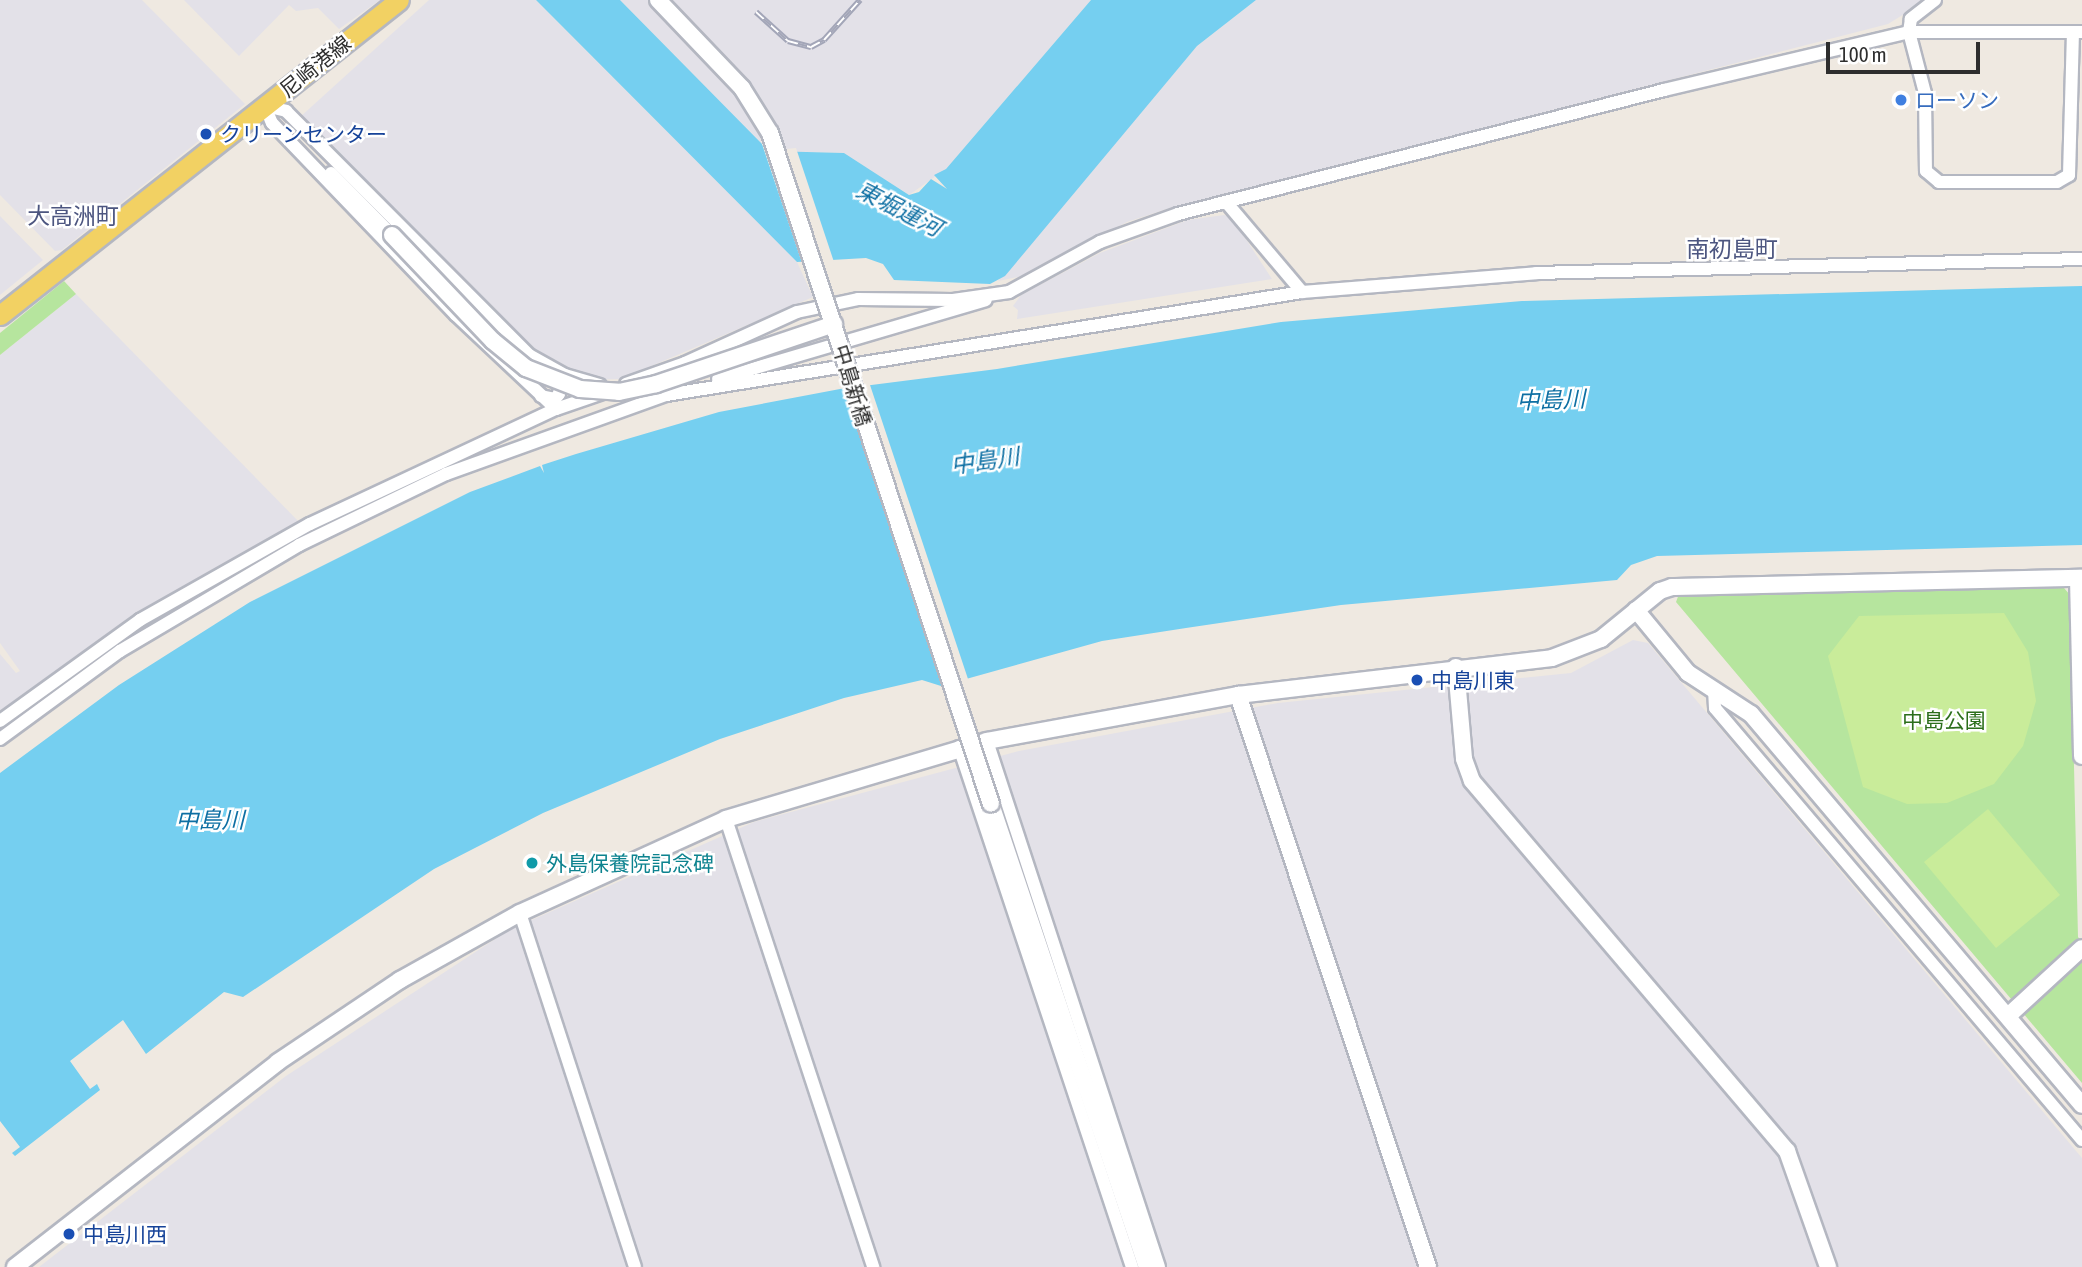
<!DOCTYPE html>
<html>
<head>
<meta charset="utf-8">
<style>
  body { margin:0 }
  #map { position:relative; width:2082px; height:1267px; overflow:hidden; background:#efe9e1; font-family:"Asap Condensed","Noto Sans JP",sans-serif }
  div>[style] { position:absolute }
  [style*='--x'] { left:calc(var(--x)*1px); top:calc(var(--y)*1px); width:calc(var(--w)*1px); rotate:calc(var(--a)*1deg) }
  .industrial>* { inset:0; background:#e3e1e8 }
  .green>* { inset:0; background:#b6e59e }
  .pitch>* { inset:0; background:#c9ec9a }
  .water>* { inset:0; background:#75cff0 }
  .pier>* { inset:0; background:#efe9e1 }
  .roads { filter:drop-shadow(2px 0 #b4b7c1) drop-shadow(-2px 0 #b4b7c1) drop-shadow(0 2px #b4b7c1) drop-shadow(0 -2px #b4b7c1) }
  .minor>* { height:12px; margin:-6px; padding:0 6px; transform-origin:6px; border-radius:6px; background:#fff }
  .tertiary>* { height:16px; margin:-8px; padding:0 8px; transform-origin:8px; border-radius:8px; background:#fff }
  .primary>* { height:19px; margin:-9.5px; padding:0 9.5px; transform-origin:9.5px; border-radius:9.5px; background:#f2d163 }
  .rail>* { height:6px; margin-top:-3px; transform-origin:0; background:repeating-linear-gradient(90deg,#fff 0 10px,#a3a6b8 0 20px); box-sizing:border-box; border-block:2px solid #a3a6b8 }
  .bridges { filter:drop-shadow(2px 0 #b4b7c1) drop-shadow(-2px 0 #b4b7c1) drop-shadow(0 2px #b4b7c1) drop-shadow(0 -2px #b4b7c1) }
  .tertiary-bridge>* { height:16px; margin:-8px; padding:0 8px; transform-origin:8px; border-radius:8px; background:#fff }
  .dots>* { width:19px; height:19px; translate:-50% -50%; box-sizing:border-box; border:4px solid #fff; border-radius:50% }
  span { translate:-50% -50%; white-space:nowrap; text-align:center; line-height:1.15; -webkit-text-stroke:5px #fff; paint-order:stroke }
  .street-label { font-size:21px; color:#2e2e2e }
  .shop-label { font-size:21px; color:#366cbe }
  .left { translate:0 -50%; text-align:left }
  .transit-label { font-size:21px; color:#164399 }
  .park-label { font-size:21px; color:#2c6e1b }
  .culture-label { font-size:21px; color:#0d838f }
  .water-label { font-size:23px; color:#0d6fa3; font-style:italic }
  .neighbourhood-label { font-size:23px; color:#4d5680 }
  .scale { position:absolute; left:1826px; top:42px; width:154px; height:32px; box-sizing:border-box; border:4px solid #2e2e2e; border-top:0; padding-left:9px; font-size:21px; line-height:24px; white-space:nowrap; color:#2e2e2e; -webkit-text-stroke:5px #fff; paint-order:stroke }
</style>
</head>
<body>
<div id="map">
  <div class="industrial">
    <i style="clip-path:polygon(0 0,142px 0,245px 104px,62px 250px,55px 251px,0 195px)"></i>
    <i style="clip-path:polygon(184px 0,380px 0,339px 29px,318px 8px,296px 11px,289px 5px,239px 56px)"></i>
    <i style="clip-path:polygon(429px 0,536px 0,797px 262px,813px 297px,621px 379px,588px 380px,527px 347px,299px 118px)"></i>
    <i style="clip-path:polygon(620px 0,1091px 0,946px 169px,909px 195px,844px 153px,769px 151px)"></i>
    <i style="clip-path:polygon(1256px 0,1927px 0,1888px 24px,1173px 207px,1127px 222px,1023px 276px,998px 281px,1197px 46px)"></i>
    <i style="clip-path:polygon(1224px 215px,1232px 218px,1272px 279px,1017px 319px,1018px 310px,1013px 306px,1021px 295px,1100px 253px,1188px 220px)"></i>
    <i style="clip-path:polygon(0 216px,43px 260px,0 295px)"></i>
    <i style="clip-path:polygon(76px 294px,300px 523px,113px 632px,0 717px,0 654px,16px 673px,20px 671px,0 643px,0 355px)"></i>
    <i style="clip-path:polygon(1633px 640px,1648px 643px,2082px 1158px,2082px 1267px,39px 1267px,286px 1076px,509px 930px,754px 822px,1019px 751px,1278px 703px,1571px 673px)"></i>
  </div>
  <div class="green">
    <i style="clip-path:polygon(64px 281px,76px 294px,0 355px,0 333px)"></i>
    <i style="clip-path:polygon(2064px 588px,2070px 595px,2078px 937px,2082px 942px,2082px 1083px,1676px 602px,1679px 594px)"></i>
  </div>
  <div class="pitch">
    <i style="clip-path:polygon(2004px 613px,2028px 652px,2036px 701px,2023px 746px,1994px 784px,1947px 803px,1907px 804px,1863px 787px,1828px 656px,1859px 616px)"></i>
    <i style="clip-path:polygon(1988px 809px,2060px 895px,1996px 948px,1924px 862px)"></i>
  </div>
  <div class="water">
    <i style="clip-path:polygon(536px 0,620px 0,769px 151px,844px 153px,909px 195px,919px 192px,931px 179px,947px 189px,934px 175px,946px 169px,1091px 0,1256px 0,1197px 46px,1005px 276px,990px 284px,894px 280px,883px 264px,866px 258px,797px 262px)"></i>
    <i style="clip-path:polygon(2082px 286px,2082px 545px,1657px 556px,1631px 565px,1617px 580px,1341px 605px,1186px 628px,1102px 641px,941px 686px,922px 680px,844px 698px,720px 739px,543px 813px,434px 869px,243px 997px,224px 992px,146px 1054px,123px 1020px,70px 1061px,90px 1089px,97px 1084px,100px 1090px,15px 1156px,12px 1153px,20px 1147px,0 1121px,0 773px,119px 685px,250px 602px,470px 492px,540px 466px,544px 473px,542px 465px,576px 454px,719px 412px,840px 389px,997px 369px,1281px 322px,1522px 301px)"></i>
  </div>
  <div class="pier">
    <i style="clip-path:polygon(760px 138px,775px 150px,796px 148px,835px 265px,803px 266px)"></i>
    <i style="clip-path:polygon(869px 382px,969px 682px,943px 689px,843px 385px)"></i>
  </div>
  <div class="roads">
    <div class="minor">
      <i style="--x:1935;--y:0;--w:31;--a:142"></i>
      <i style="--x:1911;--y:19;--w:13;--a:99"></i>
      <i style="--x:1909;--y:32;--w:63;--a:75.3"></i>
      <i style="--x:1925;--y:93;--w:78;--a:89.3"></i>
      <i style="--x:1926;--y:171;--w:17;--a:40"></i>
      <i style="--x:1939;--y:182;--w:118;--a:0"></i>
      <i style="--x:2057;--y:182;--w:14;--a:-30"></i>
      <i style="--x:2069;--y:175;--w:143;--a:-88.4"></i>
      <i style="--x:265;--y:106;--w:22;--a:13"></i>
      <i style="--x:286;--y:111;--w:344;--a:45.1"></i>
      <i style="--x:529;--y:355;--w:41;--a:29.1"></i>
      <i style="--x:565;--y:375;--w:36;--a:16"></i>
      <i style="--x:265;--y:106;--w:18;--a:68"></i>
      <i style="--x:272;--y:123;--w:266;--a:46.2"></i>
      <i style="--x:456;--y:315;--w:137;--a:43.2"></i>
      <i style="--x:331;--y:173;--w:87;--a:45.5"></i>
      <i style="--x:1226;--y:202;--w:118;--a:49.8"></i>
      <i style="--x:718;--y:379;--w:279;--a:-16.4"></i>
      <i style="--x:626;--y:384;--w:63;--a:-19.6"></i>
      <i style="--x:685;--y:363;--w:123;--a:-24.5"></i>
      <i style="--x:797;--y:312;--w:62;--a:-12"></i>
      <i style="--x:858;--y:299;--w:95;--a:0.6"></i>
      <i style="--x:953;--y:300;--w:57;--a:-8.1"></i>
      <i style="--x:1009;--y:292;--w:104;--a:-28.8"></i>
      <i style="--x:1100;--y:242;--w:83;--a:-19.7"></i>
      <i style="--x:1178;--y:214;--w:502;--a:-14.31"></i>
      <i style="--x:1664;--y:90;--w:252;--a:-13.3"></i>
      <i style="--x:1909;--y:32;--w:173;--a:0"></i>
      <i style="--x:666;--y:395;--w:644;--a:-9.2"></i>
      <i style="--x:1302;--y:292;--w:235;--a:-4.6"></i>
      <i style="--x:1536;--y:273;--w:546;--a:-1.47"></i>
      <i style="--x:541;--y:396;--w:14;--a:12"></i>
      <i style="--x:555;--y:399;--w:6;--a:-51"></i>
      <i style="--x:559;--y:394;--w:11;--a:-80"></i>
      <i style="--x:561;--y:383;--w:9;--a:-122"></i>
      <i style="--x:1714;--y:689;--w:19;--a:87"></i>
      <i style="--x:1715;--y:708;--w:567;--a:49.65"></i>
      <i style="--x:0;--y:721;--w:173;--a:-35.8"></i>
      <i style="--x:140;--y:620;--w:195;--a:-29.5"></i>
      <i style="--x:310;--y:524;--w:272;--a:-25.1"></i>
      <i style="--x:556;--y:409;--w:53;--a:-18.8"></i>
      <i style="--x:0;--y:739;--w:149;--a:-36.3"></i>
      <i style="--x:120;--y:651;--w:208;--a:-30.6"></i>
      <i style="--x:299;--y:545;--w:163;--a:-25.8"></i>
      <i style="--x:446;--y:474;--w:242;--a:-19.8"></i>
      <i style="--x:987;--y:741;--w:553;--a:71.89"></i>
      <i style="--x:959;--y:747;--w:548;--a:71.6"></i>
      <i style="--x:726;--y:819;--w:472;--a:71.8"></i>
      <i style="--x:520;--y:913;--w:372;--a:72"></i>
    </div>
    <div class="tertiary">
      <i style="--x:2078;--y:578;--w:178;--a:88.7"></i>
      <i style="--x:1636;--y:610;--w:82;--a:50.5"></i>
      <i style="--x:1688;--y:673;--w:75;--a:33.1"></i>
      <i style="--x:1751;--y:714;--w:512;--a:49.75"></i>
      <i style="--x:1456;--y:667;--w:92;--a:85"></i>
      <i style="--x:1464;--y:759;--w:23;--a:70"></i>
      <i style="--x:1472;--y:781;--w:486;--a:49.6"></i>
      <i style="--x:1787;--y:1151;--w:123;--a:70.5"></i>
      <i style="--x:1238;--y:695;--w:603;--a:71.63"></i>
      <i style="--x:991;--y:804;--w:489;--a:71.4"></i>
      <i style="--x:2008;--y:1016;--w:100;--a:-42.6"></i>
      <i style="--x:15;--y:1267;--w:333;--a:-37.9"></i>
      <i style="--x:278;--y:1062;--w:147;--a:-33.9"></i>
      <i style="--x:400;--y:980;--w:137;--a:-29.2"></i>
      <i style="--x:520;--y:913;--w:226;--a:-24.5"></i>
      <i style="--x:726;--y:819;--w:272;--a:-16.6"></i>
      <i style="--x:987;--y:741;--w:255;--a:-10.4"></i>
      <i style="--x:1238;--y:695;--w:316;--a:-6.7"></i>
      <i style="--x:1552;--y:658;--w:53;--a:-21.2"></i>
      <i style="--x:1601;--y:639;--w:76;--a:-39.1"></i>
      <i style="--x:1660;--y:591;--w:13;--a:-18"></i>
      <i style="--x:1672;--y:587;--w:410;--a:-1.3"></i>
    </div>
    <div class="primary">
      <i style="--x:0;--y:315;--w:508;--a:-38.29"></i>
    </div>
  </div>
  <div class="rail">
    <i style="--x:756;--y:12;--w:43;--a:42.2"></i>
    <i style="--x:788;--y:41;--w:24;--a:15"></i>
    <i style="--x:811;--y:47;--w:15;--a:-28"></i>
    <i style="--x:824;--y:40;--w:54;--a:-48"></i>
  </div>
  <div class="bridges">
    <div class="tertiary-bridge">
      <i style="--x:658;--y:0;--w:122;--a:46.3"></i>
      <i style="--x:742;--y:88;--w:53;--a:58.1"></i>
      <i style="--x:770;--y:133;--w:706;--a:71.77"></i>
      <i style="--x:392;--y:235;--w:146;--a:46.4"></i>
      <i style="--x:493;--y:341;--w:43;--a:39.3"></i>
      <i style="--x:526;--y:368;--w:58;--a:21.3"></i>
      <i style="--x:580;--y:389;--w:39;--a:4"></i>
      <i style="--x:619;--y:392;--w:38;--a:-12"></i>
      <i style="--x:656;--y:384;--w:188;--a:-18.6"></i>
    </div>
  </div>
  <div class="dots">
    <i style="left:1901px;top:100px;background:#3f7fe0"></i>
    <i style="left:206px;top:134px;background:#1a4fb4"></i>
    <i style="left:1417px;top:680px;background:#1a4fb4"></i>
    <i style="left:532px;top:863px;background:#0f9aa8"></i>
    <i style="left:69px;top:1234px;background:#1a4fb4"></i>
  </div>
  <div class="street-label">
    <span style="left:315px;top:66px;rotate:-39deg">尼崎港線</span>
    <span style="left:853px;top:385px;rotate:73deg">中島新橋</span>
  </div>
  <div class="shop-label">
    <span class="left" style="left:1915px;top:100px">ローソン</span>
  </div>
  <div class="transit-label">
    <span class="left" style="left:220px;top:134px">クリーンセンター</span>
    <span class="left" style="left:1431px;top:680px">中島川東</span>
    <span class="left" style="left:83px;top:1234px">中島川西</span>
  </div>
  <div class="park-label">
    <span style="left:1944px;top:720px">中島公園</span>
  </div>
  <div class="culture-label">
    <span class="left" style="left:546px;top:863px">外島保養院記念碑</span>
  </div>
  <div class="water-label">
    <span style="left:899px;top:209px;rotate:27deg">東堀運河</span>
    <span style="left:1551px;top:400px;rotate:-2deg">中島川</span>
    <span style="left:985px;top:461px;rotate:-8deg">中島川</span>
    <span style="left:210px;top:820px">中島川</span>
  </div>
  <div class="neighbourhood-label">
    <span style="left:73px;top:216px">大高洲町</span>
    <span style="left:1732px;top:249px">南初島町</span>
  </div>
  <div class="scale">100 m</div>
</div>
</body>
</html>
